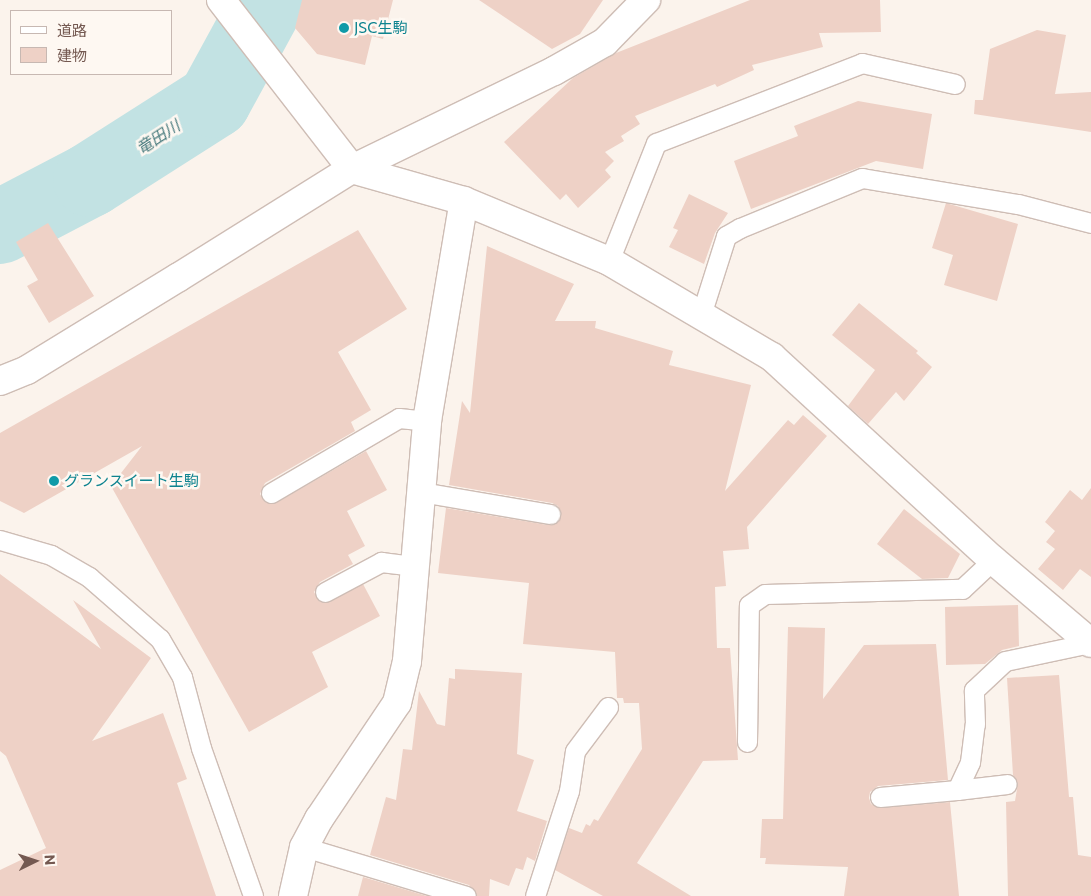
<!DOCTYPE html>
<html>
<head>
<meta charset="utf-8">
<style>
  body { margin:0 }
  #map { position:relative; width:1091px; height:896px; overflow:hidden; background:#fbf3ec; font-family:Commissioner,"Noto Sans JP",sans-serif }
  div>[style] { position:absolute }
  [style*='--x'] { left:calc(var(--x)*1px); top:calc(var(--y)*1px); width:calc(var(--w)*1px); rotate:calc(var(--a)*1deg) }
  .river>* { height:74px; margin:-37px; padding:0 37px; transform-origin:37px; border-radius:37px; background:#c2e2e3 }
  .building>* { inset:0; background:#eed1c6 }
  .roads { filter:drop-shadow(1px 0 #cebdb5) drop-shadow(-1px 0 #cebdb5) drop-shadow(0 1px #cebdb5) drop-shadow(0 -1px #cebdb5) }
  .lane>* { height:19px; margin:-9.5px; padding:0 9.5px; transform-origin:9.5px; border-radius:9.5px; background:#fff }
  .street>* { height:28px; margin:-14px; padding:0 14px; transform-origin:14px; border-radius:14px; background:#fff }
  .secondary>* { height:28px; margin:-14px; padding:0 14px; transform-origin:14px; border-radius:14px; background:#fff }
  .dots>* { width:14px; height:14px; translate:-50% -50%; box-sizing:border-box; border:2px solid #fef8f2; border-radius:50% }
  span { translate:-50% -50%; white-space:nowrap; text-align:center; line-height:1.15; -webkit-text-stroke:5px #fef8f2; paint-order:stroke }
  .culture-label { font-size:15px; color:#0d838f }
  .left { translate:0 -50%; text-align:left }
  .water-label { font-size:16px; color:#497b7e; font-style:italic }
  .legend { position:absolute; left:10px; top:10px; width:162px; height:65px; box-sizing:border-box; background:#fef8f2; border:1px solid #c7b8b2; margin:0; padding:6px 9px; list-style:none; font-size:15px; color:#745951 }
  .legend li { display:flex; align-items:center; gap:10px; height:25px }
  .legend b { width:25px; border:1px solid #c7b8b2 }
  .north { position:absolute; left:10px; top:836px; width:50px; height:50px; -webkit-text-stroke:4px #fef8f2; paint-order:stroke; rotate:86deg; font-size:14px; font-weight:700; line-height:20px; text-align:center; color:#745951 }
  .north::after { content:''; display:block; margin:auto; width:18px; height:22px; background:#745951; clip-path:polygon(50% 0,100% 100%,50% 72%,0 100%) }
</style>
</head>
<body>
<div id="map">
  <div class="river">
    <i style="--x:0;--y:227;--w:102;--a:-27.6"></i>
    <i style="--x:90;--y:180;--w:147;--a:-32.5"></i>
    <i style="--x:214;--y:101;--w:115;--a:-61.4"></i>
  </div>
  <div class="building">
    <i style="clip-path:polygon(302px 0,393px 0,383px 39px,372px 36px,365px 65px,317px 54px,295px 28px)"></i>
    <i style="clip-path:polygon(479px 0,603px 0,580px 34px,552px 49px)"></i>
    <i style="clip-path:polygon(750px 0,880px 0,881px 32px,819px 33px,823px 47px,752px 65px,754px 70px,717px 87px,715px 84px,635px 116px,640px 124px,621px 136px,624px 141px,605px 152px,614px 161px,605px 170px,611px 177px,578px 208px,566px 194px,560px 200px,504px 142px,573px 78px,616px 53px)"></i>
    <i style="clip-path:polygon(1037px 30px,1066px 35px,1055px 94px,1091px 92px,1091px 132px,974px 114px,975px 100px,983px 100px,990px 49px)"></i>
    <i style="clip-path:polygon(858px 101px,932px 114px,923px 169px,876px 161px,751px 209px,734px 161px,798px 136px,794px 126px)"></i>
    <i style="clip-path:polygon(689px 194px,728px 213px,715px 233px,704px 264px,669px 247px,678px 230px,673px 228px)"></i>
    <i style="clip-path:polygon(946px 203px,1018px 224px,997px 301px,944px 285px,953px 255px,932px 248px)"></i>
    <i style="clip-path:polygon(48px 223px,94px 296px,49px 323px,27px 286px,38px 280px,16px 242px)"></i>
    <i style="clip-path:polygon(358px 230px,407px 309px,338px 352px,371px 410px,351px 422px,355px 431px,265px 483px,260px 494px,265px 502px,276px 503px,366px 451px,387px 490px,347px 511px,365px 546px,348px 555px,353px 564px,320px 582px,314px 592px,319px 601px,325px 603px,363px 584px,380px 616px,312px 652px,328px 687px,249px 732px,111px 486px,142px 446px,24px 513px,0 501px,0 433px)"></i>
    <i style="clip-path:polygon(487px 246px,574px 284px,555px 321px,596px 321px,595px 328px,673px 351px,669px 365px,751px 385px,725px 491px,788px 420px,794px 425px,803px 415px,827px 436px,747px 527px,749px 549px,723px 551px,726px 586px,715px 587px,717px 648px,730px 648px,738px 760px,703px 761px,637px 863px,691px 896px,603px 896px,555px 870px,569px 828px,582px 833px,586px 824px,590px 826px,594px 819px,598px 821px,642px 749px,639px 703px,624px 703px,623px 698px,617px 698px,615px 652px,523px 644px,529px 583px,438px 573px,446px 508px,548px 525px,558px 522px,561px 515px,558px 506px,552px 503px,449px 485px,462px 401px,470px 413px)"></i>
    <i style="clip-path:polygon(859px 303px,918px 351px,916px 353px,932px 367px,904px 401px,896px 392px,868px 424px,848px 406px,875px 370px,832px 335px)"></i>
    <i style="clip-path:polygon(1091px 488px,1091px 577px,1080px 569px,1063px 590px,1038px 569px,1055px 549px,1046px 542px,1055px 531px,1045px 522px,1070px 490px,1082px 500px)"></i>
    <i style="clip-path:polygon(904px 509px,960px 554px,948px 578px,922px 579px,877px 544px)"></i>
    <i style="clip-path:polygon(0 574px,101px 649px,73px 600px,151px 658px,92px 741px,163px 713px,187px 779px,177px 783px,216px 896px,0 896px,0 870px,46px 848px,6px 756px,0 751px)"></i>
    <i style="clip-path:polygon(1018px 605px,1019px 646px,1002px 650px,985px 664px,946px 665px,945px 607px)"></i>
    <i style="clip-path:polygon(788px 627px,825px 628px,823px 699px,864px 645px,936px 644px,948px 780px,878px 786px,870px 792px,869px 798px,871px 804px,881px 808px,950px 802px,959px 896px,844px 896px,848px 867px,765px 864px,766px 858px,760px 858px,762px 819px,783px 819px)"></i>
    <i style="clip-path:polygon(455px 669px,522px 673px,517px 754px,534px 760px,517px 811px,547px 821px,535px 861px,527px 857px,523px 870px,516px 868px,509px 886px,490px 879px,489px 896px,477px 896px,469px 885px,370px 855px,386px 797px,396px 800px,403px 749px,412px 750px,419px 691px,437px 724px,445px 726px,449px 678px,455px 679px)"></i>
    <i style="clip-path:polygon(1059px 675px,1069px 797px,1073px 797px,1078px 855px,1091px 857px,1091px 896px,1008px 896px,1006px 802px,1015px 801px,1018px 783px,1013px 775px,1007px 678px)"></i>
    <i style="clip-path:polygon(363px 877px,427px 896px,358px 896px)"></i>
  </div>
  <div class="roads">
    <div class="lane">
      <i style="--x:609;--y:261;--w:127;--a:-68.3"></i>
      <i style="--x:656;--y:143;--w:221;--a:-21.2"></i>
      <i style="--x:862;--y:63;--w:95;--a:12.7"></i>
      <i style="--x:701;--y:315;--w:83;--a:-72.4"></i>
      <i style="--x:726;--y:236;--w:16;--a:-30"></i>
      <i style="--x:740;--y:228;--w:132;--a:-22.3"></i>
      <i style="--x:862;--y:178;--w:158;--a:9.5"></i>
      <i style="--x:1018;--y:204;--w:75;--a:14.6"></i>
      <i style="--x:421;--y:492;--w:131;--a:9.7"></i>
      <i style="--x:271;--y:493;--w:148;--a:-30.4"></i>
      <i style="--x:399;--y:418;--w:28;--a:6"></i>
      <i style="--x:0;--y:540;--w:53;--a:16.4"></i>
      <i style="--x:51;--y:555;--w:44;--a:30.1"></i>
      <i style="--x:89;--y:577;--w:94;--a:41.1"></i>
      <i style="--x:160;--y:639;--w:44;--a:59.9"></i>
      <i style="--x:182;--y:677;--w:73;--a:75"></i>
      <i style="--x:201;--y:748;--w:157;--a:70.6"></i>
      <i style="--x:325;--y:592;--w:64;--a:-28.2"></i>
      <i style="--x:381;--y:562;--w:34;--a:7"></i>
      <i style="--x:747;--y:742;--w:137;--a:-89.2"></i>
      <i style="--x:749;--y:605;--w:19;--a:-35"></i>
      <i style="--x:765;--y:594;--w:197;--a:-1.5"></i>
      <i style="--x:962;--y:589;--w:42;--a:-43.1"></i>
      <i style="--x:957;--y:790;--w:50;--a:-6.8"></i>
      <i style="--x:880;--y:797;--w:77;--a:-5.2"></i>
      <i style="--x:957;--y:790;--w:31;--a:-65"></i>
      <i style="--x:970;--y:762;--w:38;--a:-83"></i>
      <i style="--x:975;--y:724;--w:34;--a:-92"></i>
      <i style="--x:974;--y:690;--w:42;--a:-43.1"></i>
      <i style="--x:1005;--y:661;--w:87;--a:-12"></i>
      <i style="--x:304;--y:847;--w:169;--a:16.8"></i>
      <i style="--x:535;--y:896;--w:110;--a:-72.1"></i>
      <i style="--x:569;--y:791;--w:40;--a:-81.5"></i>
      <i style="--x:575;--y:751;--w:55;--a:-53.1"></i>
    </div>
    <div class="street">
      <i style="--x:352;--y:169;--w:116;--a:15.9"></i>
      <i style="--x:464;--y:201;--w:157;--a:22.5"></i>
      <i style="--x:609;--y:261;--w:189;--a:30.5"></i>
      <i style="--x:772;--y:357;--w:300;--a:42.6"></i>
      <i style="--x:993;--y:560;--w:128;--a:40.3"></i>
      <i style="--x:0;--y:381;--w:29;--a:-22"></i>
      <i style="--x:27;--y:370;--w:178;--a:-31.5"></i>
      <i style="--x:179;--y:277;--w:204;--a:-32"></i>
      <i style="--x:352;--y:169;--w:225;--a:-25.9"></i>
      <i style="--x:554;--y:71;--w:59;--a:-29.6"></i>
      <i style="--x:605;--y:42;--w:59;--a:-45.7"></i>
      <i style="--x:293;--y:896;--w:50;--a:-77.3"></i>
      <i style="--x:304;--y:847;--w:32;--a:-62"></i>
      <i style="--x:319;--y:819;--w:140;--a:-56.1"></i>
      <i style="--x:397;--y:703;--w:43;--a:-76.6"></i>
      <i style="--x:407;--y:661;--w:241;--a:-85.2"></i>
      <i style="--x:427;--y:421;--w:223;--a:-80.5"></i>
    </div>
    <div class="secondary">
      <i style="--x:221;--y:0;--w:214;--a:52.2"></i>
    </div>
  </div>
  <div class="dots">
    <i style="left:344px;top:28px;background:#0f9aa8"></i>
    <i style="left:54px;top:481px;background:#0f9aa8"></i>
  </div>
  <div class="culture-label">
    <span class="left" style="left:354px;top:28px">JSC生駒</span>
    <span class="left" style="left:64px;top:481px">グランスイート生駒</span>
  </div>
  <div class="water-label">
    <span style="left:158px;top:137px;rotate:-33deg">竜田川</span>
  </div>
  <ul class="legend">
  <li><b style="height:6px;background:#fff"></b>道路</li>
  <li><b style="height:14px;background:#eed1c6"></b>建物</li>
  </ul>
  <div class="north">N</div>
</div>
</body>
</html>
